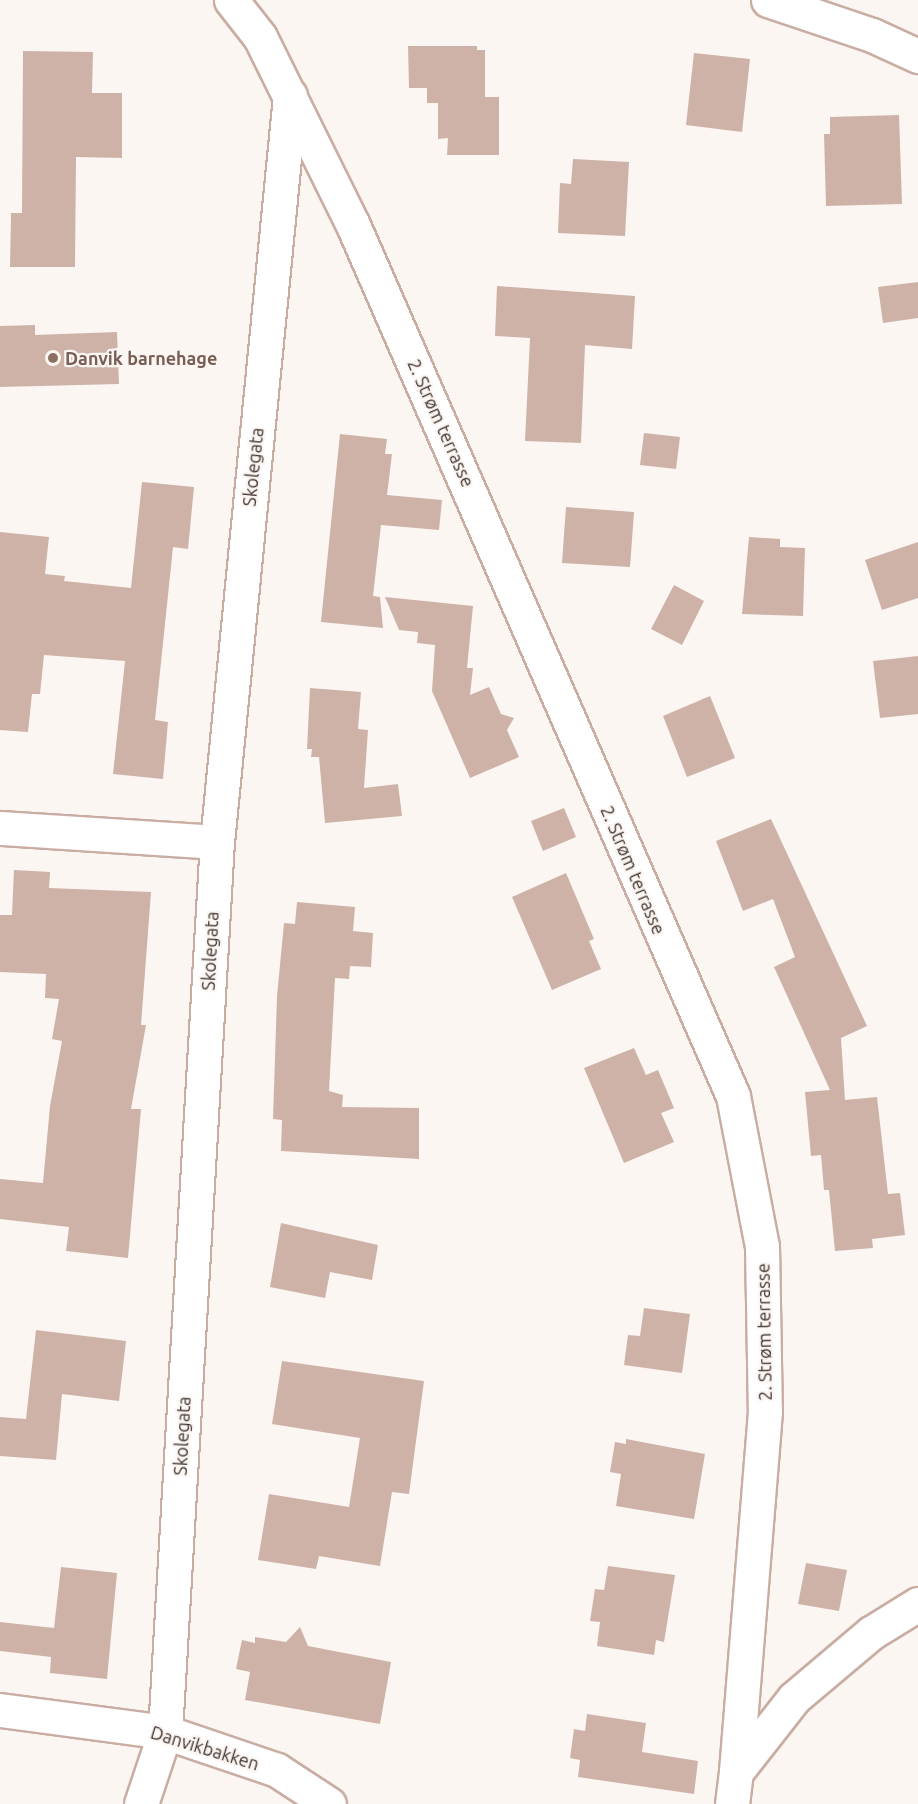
<!DOCTYPE html>
<html>
<head>
<meta charset="utf-8">
<style>
  body { margin:0 }
  #map { position:relative; width:918px; height:1804px; overflow:hidden; background:#fcf6f3; font-family:Ubuntu,sans-serif }
  div>[style] { position:absolute }
  [style*='--x'] { left:calc(var(--x)*1px); top:calc(var(--y)*1px); width:calc(var(--w)*1px); rotate:calc(var(--a)*1deg) }
  .building>* { inset:0; background:#ceb2a7 }
  .roads { filter:drop-shadow(2px 0 #c9ada3) drop-shadow(-2px 0 #c9ada3) drop-shadow(0 2px #c9ada3) drop-shadow(0 -2px #c9ada3) }
  .minor>* { height:33px; margin:-16.5px; padding:0 16.5px; transform-origin:16.5px; border-radius:16.5px; background:#fff }
  .secondary>* { height:33px; margin:-16.5px; padding:0 16.5px; transform-origin:16.5px; border-radius:16.5px; background:#fff }
  .dots>* { width:16px; height:16px; translate:-50% -50%; box-sizing:border-box; border:3px solid #fcf6f3; border-radius:50% }
  span { translate:-50% -50%; white-space:nowrap; text-align:center; line-height:1.15; -webkit-text-stroke:4.5px #fcf6f3; paint-order:stroke }
  .education-label { font-size:18px; color:#785e54; font-weight:700 }
  .left { translate:0 -50%; text-align:left }
  .street-label { font-size:18px; color:#3e332f }
</style>
</head>
<body>
<div id="map">
  <div class="building">
    <i style="clip-path:polygon(408px 46px,477px 46px,477px 50px,485px 50px,485px 97px,499px 97px,499px 155px,447px 155px,448px 138px,438px 139px,438px 103px,427px 103px,427px 88px,409px 88px)"></i>
    <i style="clip-path:polygon(23px 51px,93px 52px,92px 93px,122px 93px,122px 158px,76px 157px,75px 267px,10px 267px,11px 213px,22px 213px)"></i>
    <i style="clip-path:polygon(694px 53px,750px 59px,742px 132px,686px 125px)"></i>
    <i style="clip-path:polygon(899px 115px,902px 204px,826px 206px,824px 134px,830px 134px,830px 117px)"></i>
    <i style="clip-path:polygon(573px 159px,629px 162px,625px 236px,558px 233px,560px 183px,571px 184px)"></i>
    <i style="clip-path:polygon(918px 282px,918px 318px,883px 323px,878px 287px)"></i>
    <i style="clip-path:polygon(497px 286px,635px 296px,632px 349px,585px 345px,581px 443px,525px 441px,530px 338px,495px 336px)"></i>
    <i style="clip-path:polygon(35px 325px,35px 335px,117px 332px,119px 384px,0 387px,0 326px)"></i>
    <i style="clip-path:polygon(644px 433px,680px 437px,676px 469px,640px 465px)"></i>
    <i style="clip-path:polygon(340px 434px,387px 439px,385px 454px,392px 454px,387px 495px,442px 500px,439px 530px,381px 525px,373px 596px,380px 597px,383px 628px,321px 622px)"></i>
    <i style="clip-path:polygon(142px 482px,194px 487px,188px 549px,173px 547px,155px 720px,168px 722px,163px 779px,113px 774px,125px 661px,44px 655px,40px 694px,32px 694px,28px 732px,0 730px,0 532px,49px 537px,45px 574px,65px 576px,64px 581px,131px 588px)"></i>
    <i style="clip-path:polygon(566px 507px,634px 512px,630px 567px,562px 563px)"></i>
    <i style="clip-path:polygon(749px 537px,780px 539px,780px 547px,805px 548px,803px 616px,742px 614px)"></i>
    <i style="clip-path:polygon(918px 542px,918px 598px,882px 610px,865px 560px)"></i>
    <i style="clip-path:polygon(674px 585px,704px 601px,682px 645px,651px 629px)"></i>
    <i style="clip-path:polygon(385px 597px,473px 606px,467px 668px,473px 668px,470px 695px,489px 687px,501px 714px,514px 718px,507px 730px,519px 757px,470px 778px,432px 691px,435px 645px,417px 643px,418px 632px,399px 630px)"></i>
    <i style="clip-path:polygon(918px 656px,918px 714px,880px 718px,873px 661px)"></i>
    <i style="clip-path:polygon(310px 688px,361px 692px,358px 729px,368px 730px,364px 788px,398px 784px,402px 816px,325px 823px,319px 757px,311px 757px,312px 749px,307px 749px)"></i>
    <i style="clip-path:polygon(710px 696px,735px 758px,687px 777px,663px 716px)"></i>
    <i style="clip-path:polygon(564px 808px,576px 837px,543px 851px,531px 821px)"></i>
    <i style="clip-path:polygon(771px 819px,867px 1026px,841px 1038px,845px 1100px,877px 1097px,888px 1194px,900px 1193px,905px 1235px,872px 1239px,873px 1248px,835px 1251px,829px 1190px,824px 1190px,821px 1155px,811px 1156px,805px 1092px,830px 1090px,774px 967px,795px 957px,773px 899px,743px 911px,716px 841px)"></i>
    <i style="clip-path:polygon(14px 870px,50px 872px,49px 888px,151px 892px,141px 1025px,146px 1025px,131px 1109px,141px 1109px,128px 1258px,66px 1251px,69px 1227px,0 1219px,0 1179px,43px 1183px,50px 1106px,62px 1041px,52px 1039px,59px 999px,45px 998px,46px 974px,0 972px,0 915px,12px 915px)"></i>
    <i style="clip-path:polygon(566px 873px,594px 939px,589px 941px,601px 969px,552px 990px,512px 897px)"></i>
    <i style="clip-path:polygon(297px 902px,355px 907px,353px 931px,373px 933px,371px 967px,350px 966px,349px 979px,335px 978px,329px 1091px,343px 1095px,342px 1107px,419px 1108px,419px 1159px,281px 1151px,282px 1120px,273px 1119px,277px 996px,284px 923px,295px 924px)"></i>
    <i style="clip-path:polygon(634px 1048px,646px 1075px,658px 1070px,674px 1108px,661px 1113px,674px 1142px,624px 1163px,584px 1068px)"></i>
    <i style="clip-path:polygon(281px 1223px,378px 1245px,372px 1280px,330px 1272px,325px 1298px,270px 1287px)"></i>
    <i style="clip-path:polygon(644px 1308px,690px 1314px,682px 1373px,624px 1365px,628px 1335px,640px 1336px)"></i>
    <i style="clip-path:polygon(36px 1330px,126px 1341px,119px 1401px,62px 1394px,56px 1460px,0 1456px,0 1417px,26px 1419px)"></i>
    <i style="clip-path:polygon(282px 1361px,424px 1381px,409px 1494px,392px 1492px,380px 1566px,319px 1556px,316px 1569px,258px 1560px,269px 1494px,349px 1507px,360px 1438px,272px 1424px)"></i>
    <i style="clip-path:polygon(626px 1439px,705px 1454px,694px 1519px,616px 1506px,621px 1474px,610px 1472px,615px 1442px,626px 1444px)"></i>
    <i style="clip-path:polygon(806px 1563px,847px 1570px,839px 1611px,798px 1604px)"></i>
    <i style="clip-path:polygon(608px 1566px,675px 1575px,664px 1642px,656px 1640px,654px 1655px,597px 1646px,600px 1622px,590px 1621px,595px 1589px,604px 1590px)"></i>
    <i style="clip-path:polygon(61px 1567px,117px 1573px,107px 1679px,50px 1673px,51px 1657px,0 1651px,0 1622px,54px 1628px)"></i>
    <i style="clip-path:polygon(300px 1627px,308px 1646px,391px 1662px,380px 1724px,245px 1700px,250px 1672px,236px 1669px,242px 1640px,255px 1643px,255px 1637px,286px 1642px)"></i>
    <i style="clip-path:polygon(587px 1714px,646px 1723px,642px 1752px,698px 1761px,694px 1794px,578px 1777px,580px 1760px,570px 1758px,574px 1729px,585px 1731px)"></i>
  </div>
  <div class="roads">
    <div class="minor">
      <i style="--x:231;--y:0;--w:47;--a:51.9"></i>
      <i style="--x:260;--y:37;--w:210;--a:63.7"></i>
      <i style="--x:353;--y:225;--w:950;--a:66.43"></i>
      <i style="--x:733;--y:1096;--w:153;--a:79.1"></i>
      <i style="--x:762;--y:1246;--w:165;--a:89"></i>
      <i style="--x:765;--y:1411;--w:362;--a:94.6"></i>
      <i style="--x:768;--y:0;--w:110;--a:18.6"></i>
      <i style="--x:872;--y:35;--w:51;--a:24.5"></i>
      <i style="--x:0;--y:828;--w:217;--a:3.7"></i>
      <i style="--x:0;--y:1710;--w:166;--a:7.6"></i>
      <i style="--x:165;--y:1732;--w:118;--a:18.7"></i>
      <i style="--x:277;--y:1770;--w:62;--a:33.2"></i>
      <i style="--x:141;--y:1804;--w:76;--a:-71.6"></i>
      <i style="--x:165;--y:1732;--w:892;--a:-86.66"></i>
      <i style="--x:217;--y:842;--w:750;--a:-84.41"></i>
    </div>
    <div class="secondary">
      <i style="--x:732;--y:1804;--w:32;--a:-83"></i>
      <i style="--x:736;--y:1772;--w:94;--a:-51.9"></i>
      <i style="--x:794;--y:1698;--w:101;--a:-40.2"></i>
      <i style="--x:871;--y:1633;--w:55;--a:-31.7"></i>
    </div>
  </div>
  <div class="dots">
    <i style="left:53px;top:358px;background:#8d6e63"></i>
  </div>
  <div class="education-label">
    <span class="left" style="left:65px;top:358px">Danvik barnehage</span>
  </div>
  <div class="street-label">
    <span style="left:441px;top:423px;rotate:66deg">2. Strøm terrasse</span>
    <span style="left:253px;top:467px;rotate:-84deg">Skolegata</span>
    <span style="left:633px;top:870px;rotate:67deg">2. Strøm terrasse</span>
    <span style="left:210px;top:951px;rotate:-87deg">Skolegata</span>
    <span style="left:764px;top:1332px;rotate:-91deg">2. Strøm terrasse</span>
    <span style="left:182px;top:1436px;rotate:-87deg">Skolegata</span>
    <span style="left:205px;top:1748px;rotate:17deg">Danvikbakken</span>
  </div>
</div>
</body>
</html>
